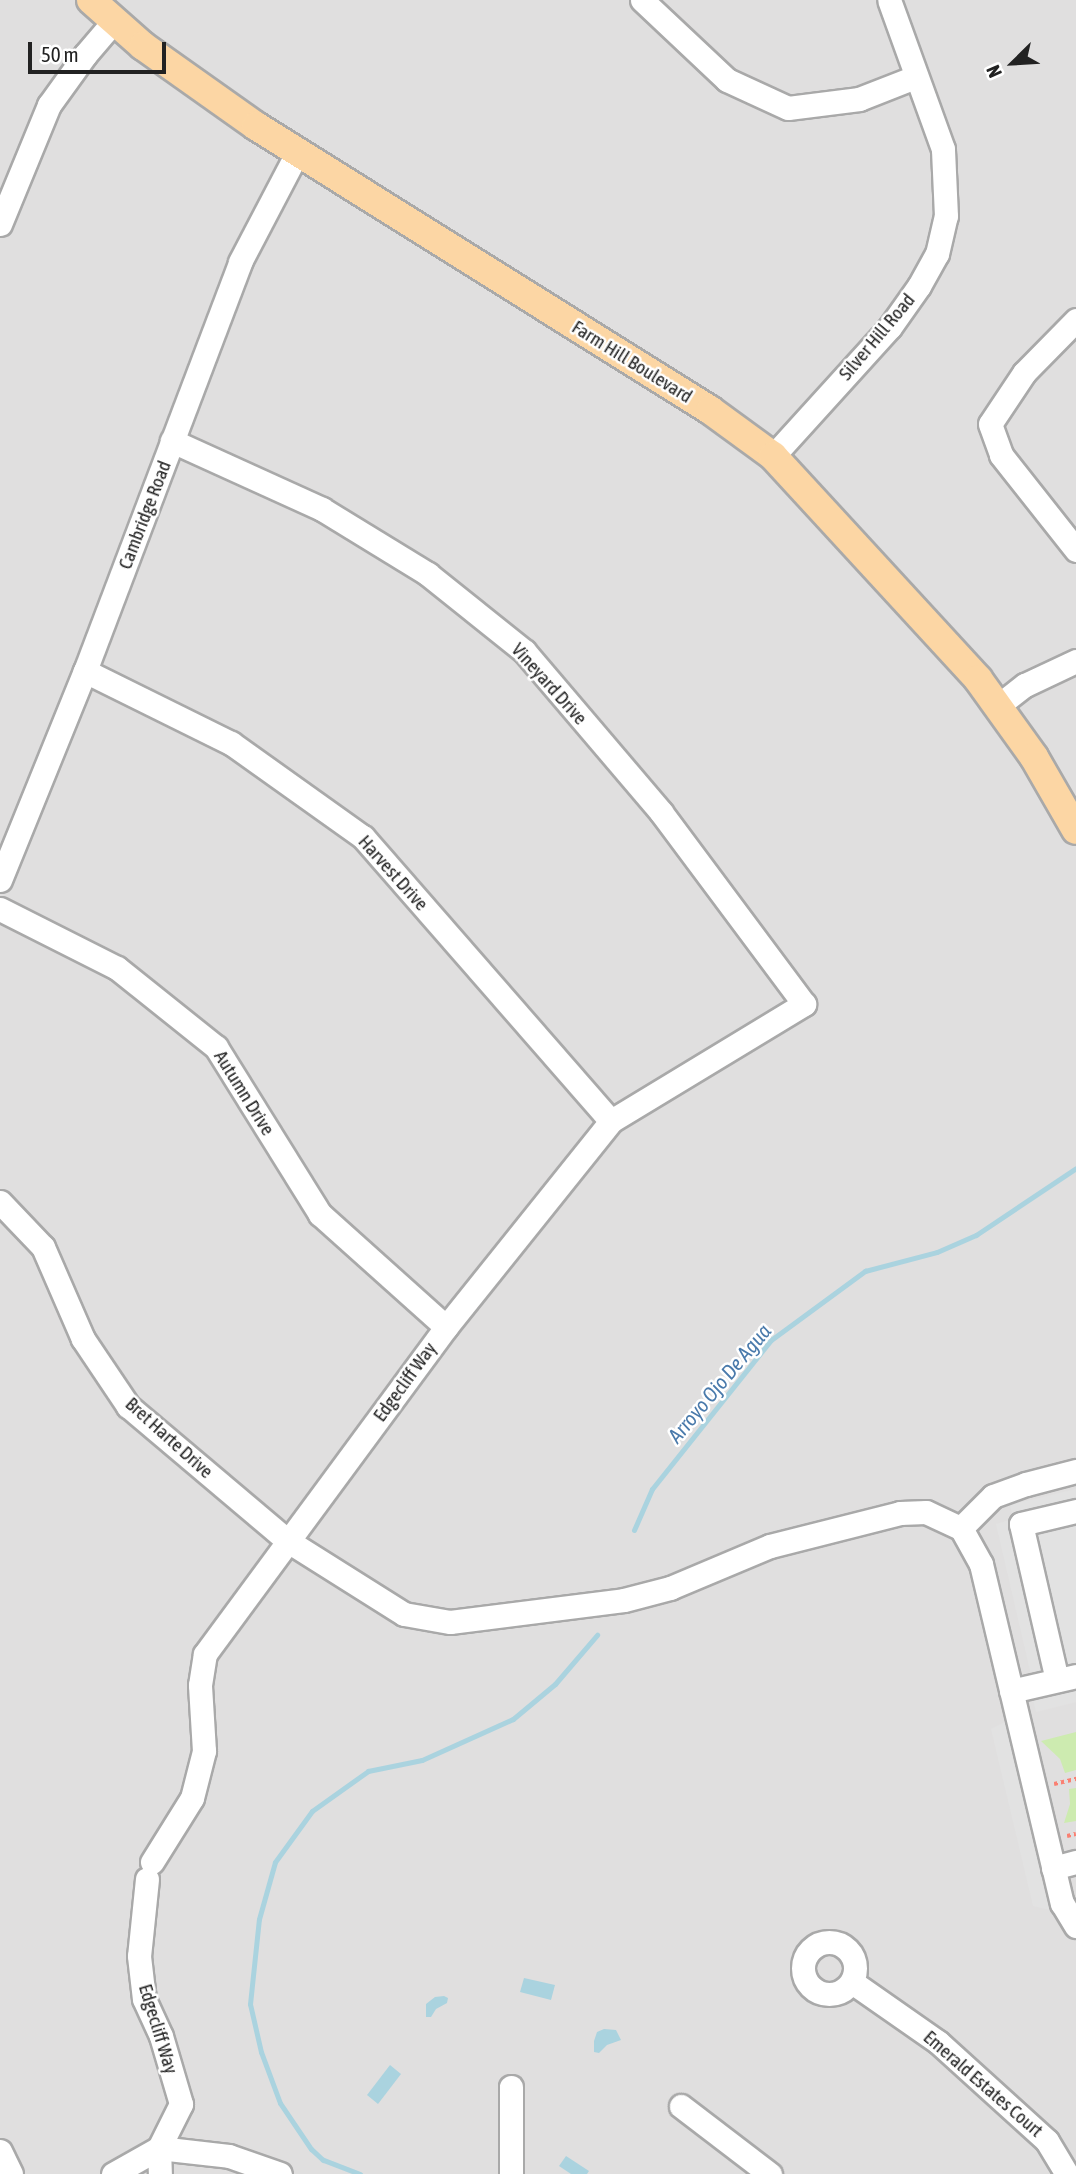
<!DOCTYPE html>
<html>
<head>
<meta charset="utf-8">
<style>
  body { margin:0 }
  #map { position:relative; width:1076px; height:2174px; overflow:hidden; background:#f2efe9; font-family:"Asap Condensed",sans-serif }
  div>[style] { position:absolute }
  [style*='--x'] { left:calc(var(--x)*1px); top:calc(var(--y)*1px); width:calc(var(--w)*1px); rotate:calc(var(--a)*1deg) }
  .residential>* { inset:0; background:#e0dfdf }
  .grass>* { inset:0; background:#cdebb0 }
  .parking>* { inset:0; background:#e2e2e2 }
  .water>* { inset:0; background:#aad3df }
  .stream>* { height:5px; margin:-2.5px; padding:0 2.5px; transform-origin:2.5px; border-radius:2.5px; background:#aad3df }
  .path>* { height:3.5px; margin-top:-1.75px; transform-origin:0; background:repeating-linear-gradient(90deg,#fa8072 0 3.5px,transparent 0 7px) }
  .roads { filter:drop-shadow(2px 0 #a9a9a9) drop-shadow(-2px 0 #a9a9a9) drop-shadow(0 2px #a9a9a9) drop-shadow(0 -2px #a9a9a9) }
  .minor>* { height:23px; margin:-11.5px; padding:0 11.5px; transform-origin:11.5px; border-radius:11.5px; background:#fff }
  .minor>.ring { margin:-11.5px; padding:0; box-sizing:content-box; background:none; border:23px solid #fff; border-radius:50% }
  .major>* { height:28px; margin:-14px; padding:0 14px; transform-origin:14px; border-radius:14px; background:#fcd6a4 }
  span { translate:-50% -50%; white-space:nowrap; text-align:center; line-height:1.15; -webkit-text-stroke:5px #fff; paint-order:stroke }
  .street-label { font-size:19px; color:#222 }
  .water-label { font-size:21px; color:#4a7aab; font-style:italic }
  .north { position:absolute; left:978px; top:28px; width:70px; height:70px; -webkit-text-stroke:5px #fff; paint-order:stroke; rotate:246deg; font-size:19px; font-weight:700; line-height:28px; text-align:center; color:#222 }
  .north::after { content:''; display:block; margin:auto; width:24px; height:32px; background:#222; clip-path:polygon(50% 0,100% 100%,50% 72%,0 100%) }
  .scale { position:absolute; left:28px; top:42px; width:138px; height:32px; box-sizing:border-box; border:4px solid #222; border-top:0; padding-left:9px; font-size:21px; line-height:24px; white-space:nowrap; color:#222; -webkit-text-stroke:5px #fff; paint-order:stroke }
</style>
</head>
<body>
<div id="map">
  <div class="residential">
    <i style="clip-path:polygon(0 0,1076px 0,1076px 2174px,0 2174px)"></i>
  </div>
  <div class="grass">
    <i style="clip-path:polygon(1076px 1732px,1076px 1770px,1065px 1773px,1060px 1759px,1041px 1741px)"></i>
    <i style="clip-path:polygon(1076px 1788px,1076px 1821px,1064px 1823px,1070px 1804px,1069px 1789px)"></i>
  </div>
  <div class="parking">
    <i style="clip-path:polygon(1076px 1489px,1076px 1702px,1036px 1712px,1027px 1676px,1031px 1675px,996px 1524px,1013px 1519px,1010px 1505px)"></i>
    <i style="clip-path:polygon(1005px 1722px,1047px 1895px,1054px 1911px,1033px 1906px,991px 1729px)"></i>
  </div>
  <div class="water">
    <i style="clip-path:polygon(524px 1978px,555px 1985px,551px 2000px,520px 1992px)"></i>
    <i style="clip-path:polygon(444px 1996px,448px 1998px,447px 2003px,436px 2009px,431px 2017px,426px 2017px,426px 2004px,435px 1997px)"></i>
    <i style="clip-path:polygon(604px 2029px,616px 2030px,621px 2040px,607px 2045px,599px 2053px,594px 2052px,594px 2041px,597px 2032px)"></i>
    <i style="clip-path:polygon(390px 2065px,401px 2074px,378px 2104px,367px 2095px)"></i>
    <i style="clip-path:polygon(566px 2156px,589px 2171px,587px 2174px,571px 2174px,559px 2166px)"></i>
  </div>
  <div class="stream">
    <i style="--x:634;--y:1530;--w:45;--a:-66.3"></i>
    <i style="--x:652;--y:1489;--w:191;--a:-51.4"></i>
    <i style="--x:771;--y:1340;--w:117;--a:-36.3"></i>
    <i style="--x:865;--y:1271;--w:74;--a:-14.8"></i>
    <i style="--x:937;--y:1252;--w:43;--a:-23.6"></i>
    <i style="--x:976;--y:1235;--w:120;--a:-33.8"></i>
    <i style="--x:360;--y:2174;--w:40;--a:-159"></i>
    <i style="--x:323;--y:2160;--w:16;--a:-137"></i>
    <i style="--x:311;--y:2149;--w:55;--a:-124"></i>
    <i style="--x:280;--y:2103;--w:54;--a:-110.4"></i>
    <i style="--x:261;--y:2052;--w:49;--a:-102.9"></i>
    <i style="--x:250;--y:2004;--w:85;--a:-84"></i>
    <i style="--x:259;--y:1919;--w:59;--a:-74.3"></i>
    <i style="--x:275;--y:1862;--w:63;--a:-54"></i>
    <i style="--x:312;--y:1811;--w:69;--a:-35.5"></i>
    <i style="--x:368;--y:1771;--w:55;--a:-11.5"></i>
    <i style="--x:422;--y:1760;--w:100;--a:-24.3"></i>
    <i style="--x:513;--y:1719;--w:55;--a:-39.8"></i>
    <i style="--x:555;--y:1684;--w:65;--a:-49.4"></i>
  </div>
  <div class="path">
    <i style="--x:1054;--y:1784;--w:23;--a:-13"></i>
    <i style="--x:1067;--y:1836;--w:9;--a:-13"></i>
  </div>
  <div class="roads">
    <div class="minor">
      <i style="--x:642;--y:0;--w:117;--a:43.3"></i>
      <i style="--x:727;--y:80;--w:67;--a:24.7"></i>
      <i style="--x:788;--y:108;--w:72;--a:-7.2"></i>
      <i style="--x:859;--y:99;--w:60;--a:-21.4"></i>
      <i style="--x:0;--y:224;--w:129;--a:-67.6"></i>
      <i style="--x:49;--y:105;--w:62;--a:-54.2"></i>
      <i style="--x:85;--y:55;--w:45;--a:-49.5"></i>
      <i style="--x:1076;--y:320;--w:74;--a:134.5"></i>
      <i style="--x:1024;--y:373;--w:61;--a:123.7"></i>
      <i style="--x:990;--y:424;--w:33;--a:70"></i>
      <i style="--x:1001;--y:455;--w:121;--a:51.7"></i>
      <i style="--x:773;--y:456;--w:174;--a:-47.8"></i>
      <i style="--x:890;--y:327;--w:50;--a:-54.7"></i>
      <i style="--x:919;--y:286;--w:37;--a:-61"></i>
      <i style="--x:937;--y:254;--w:39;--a:-77"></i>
      <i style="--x:946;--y:216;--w:67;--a:-92.6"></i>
      <i style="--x:943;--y:149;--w:158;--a:-109.9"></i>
      <i style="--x:85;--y:671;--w:163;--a:26.3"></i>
      <i style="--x:231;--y:743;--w:162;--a:35.5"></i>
      <i style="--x:363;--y:837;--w:377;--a:48.9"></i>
      <i style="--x:999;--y:705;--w:33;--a:-38"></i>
      <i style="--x:1025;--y:685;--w:56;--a:-25.2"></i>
      <i style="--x:0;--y:880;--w:226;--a:-67.9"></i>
      <i style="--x:85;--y:671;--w:437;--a:-69.2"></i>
      <i style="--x:240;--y:262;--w:123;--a:-62.4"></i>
      <i style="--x:0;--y:909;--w:131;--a:26.8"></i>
      <i style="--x:117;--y:968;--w:127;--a:38.6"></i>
      <i style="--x:216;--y:1047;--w:197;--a:58.1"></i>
      <i style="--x:320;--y:1214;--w:169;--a:41.9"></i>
      <i style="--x:0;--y:1202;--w:62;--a:46.3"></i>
      <i style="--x:43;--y:1247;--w:100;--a:66.5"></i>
      <i style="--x:83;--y:1339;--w:81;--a:56.1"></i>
      <i style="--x:128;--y:1406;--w:209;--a:40.2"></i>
      <i style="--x:288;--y:1541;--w:137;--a:32.2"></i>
      <i style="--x:404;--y:1614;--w:47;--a:9.9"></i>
      <i style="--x:450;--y:1622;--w:175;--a:-7.2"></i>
      <i style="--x:624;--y:1600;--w:48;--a:-14.6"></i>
      <i style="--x:670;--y:1588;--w:108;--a:-22.8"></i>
      <i style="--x:770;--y:1546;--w:134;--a:-14.2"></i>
      <i style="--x:900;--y:1513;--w:26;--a:-2"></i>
      <i style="--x:926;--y:1512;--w:38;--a:25"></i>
      <i style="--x:961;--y:1528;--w:41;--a:60.9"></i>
      <i style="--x:981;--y:1564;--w:349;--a:76.6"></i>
      <i style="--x:1062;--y:1903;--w:27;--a:59"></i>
      <i style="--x:961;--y:1528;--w:45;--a:-45"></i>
      <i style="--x:993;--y:1496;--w:35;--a:-20"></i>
      <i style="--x:1026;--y:1484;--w:52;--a:-14.6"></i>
      <i style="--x:1057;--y:1680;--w:160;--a:-103"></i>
      <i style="--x:1021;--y:1524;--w:57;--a:-13.3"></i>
      <i style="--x:1011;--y:1691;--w:67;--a:-13"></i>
      <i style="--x:152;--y:1862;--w:75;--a:-58"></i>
      <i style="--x:192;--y:1798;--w:49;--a:-75.7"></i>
      <i style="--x:204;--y:1751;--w:66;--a:-93.5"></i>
      <i style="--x:200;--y:1685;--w:31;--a:-81"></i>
      <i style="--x:205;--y:1654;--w:406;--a:-53.6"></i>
      <i style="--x:446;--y:1327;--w:264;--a:-51.3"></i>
      <i style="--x:611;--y:1121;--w:226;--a:-31.2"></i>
      <i style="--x:804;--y:1004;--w:239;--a:-126.7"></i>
      <i style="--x:661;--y:812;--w:211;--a:-130.4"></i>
      <i style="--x:524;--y:651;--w:123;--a:-141.3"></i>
      <i style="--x:428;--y:574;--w:124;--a:-148.5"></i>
      <i style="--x:322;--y:509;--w:165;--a:-155.6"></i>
      <i style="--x:1053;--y:1868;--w:24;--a:-15"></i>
      <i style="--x:147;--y:1879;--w:77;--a:95.9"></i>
      <i style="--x:139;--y:1956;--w:43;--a:83.4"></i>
      <i style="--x:144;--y:1999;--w:41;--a:65.3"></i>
      <i style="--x:161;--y:2036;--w:71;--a:73.6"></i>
      <i style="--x:181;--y:2104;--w:49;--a:116.6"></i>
      <i style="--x:159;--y:2148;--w:26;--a:88"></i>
      <i class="ring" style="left:803px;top:1942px;width:29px;height:29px"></i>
      <i style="--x:852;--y:1982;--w:105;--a:34.9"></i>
      <i style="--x:938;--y:2042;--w:147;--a:42.2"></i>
      <i style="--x:1047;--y:2141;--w:39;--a:59"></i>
      <i style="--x:511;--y:2087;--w:87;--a:90"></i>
      <i style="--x:681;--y:2106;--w:112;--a:37.4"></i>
      <i style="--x:0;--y:2151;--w:25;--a:64"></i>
      <i style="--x:113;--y:2174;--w:53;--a:-29.5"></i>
      <i style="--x:159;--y:2148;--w:70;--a:6.5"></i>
      <i style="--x:229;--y:2156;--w:54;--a:19.4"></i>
    </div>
    <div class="major">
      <i style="--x:91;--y:0;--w:69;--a:41.5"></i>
      <i style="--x:143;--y:46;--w:138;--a:35.3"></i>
      <i style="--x:256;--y:126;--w:536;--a:32.03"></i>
      <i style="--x:710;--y:410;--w:78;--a:36.1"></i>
      <i style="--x:773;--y:456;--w:303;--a:47.4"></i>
      <i style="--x:978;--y:679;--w:96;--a:54.3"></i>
      <i style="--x:1034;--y:757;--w:84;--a:60.1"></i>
    </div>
  </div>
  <div class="street-label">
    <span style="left:877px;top:337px;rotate:-50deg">Silver Hill Road</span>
    <span style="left:632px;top:362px;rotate:32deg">Farm Hill Boulevard</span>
    <span style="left:145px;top:515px;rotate:-69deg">Cambridge Road</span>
    <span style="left:549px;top:684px;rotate:48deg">Vineyard Drive</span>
    <span style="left:393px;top:873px;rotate:48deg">Harvest Drive</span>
    <span style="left:244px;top:1093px;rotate:58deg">Autumn Drive</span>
    <span style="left:405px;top:1382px;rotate:-54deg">Edgecliff Way</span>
    <span style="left:169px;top:1438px;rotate:42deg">Bret Harte Drive</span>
    <span style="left:158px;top:2029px;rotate:73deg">Edgecliff Way</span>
    <span style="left:983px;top:2084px;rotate:41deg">Emerald Estates Court</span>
  </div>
  <div class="water-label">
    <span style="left:719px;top:1383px;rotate:-50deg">Arroyo Ojo De Agua</span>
  </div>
  <div class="north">N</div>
  <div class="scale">50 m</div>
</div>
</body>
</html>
